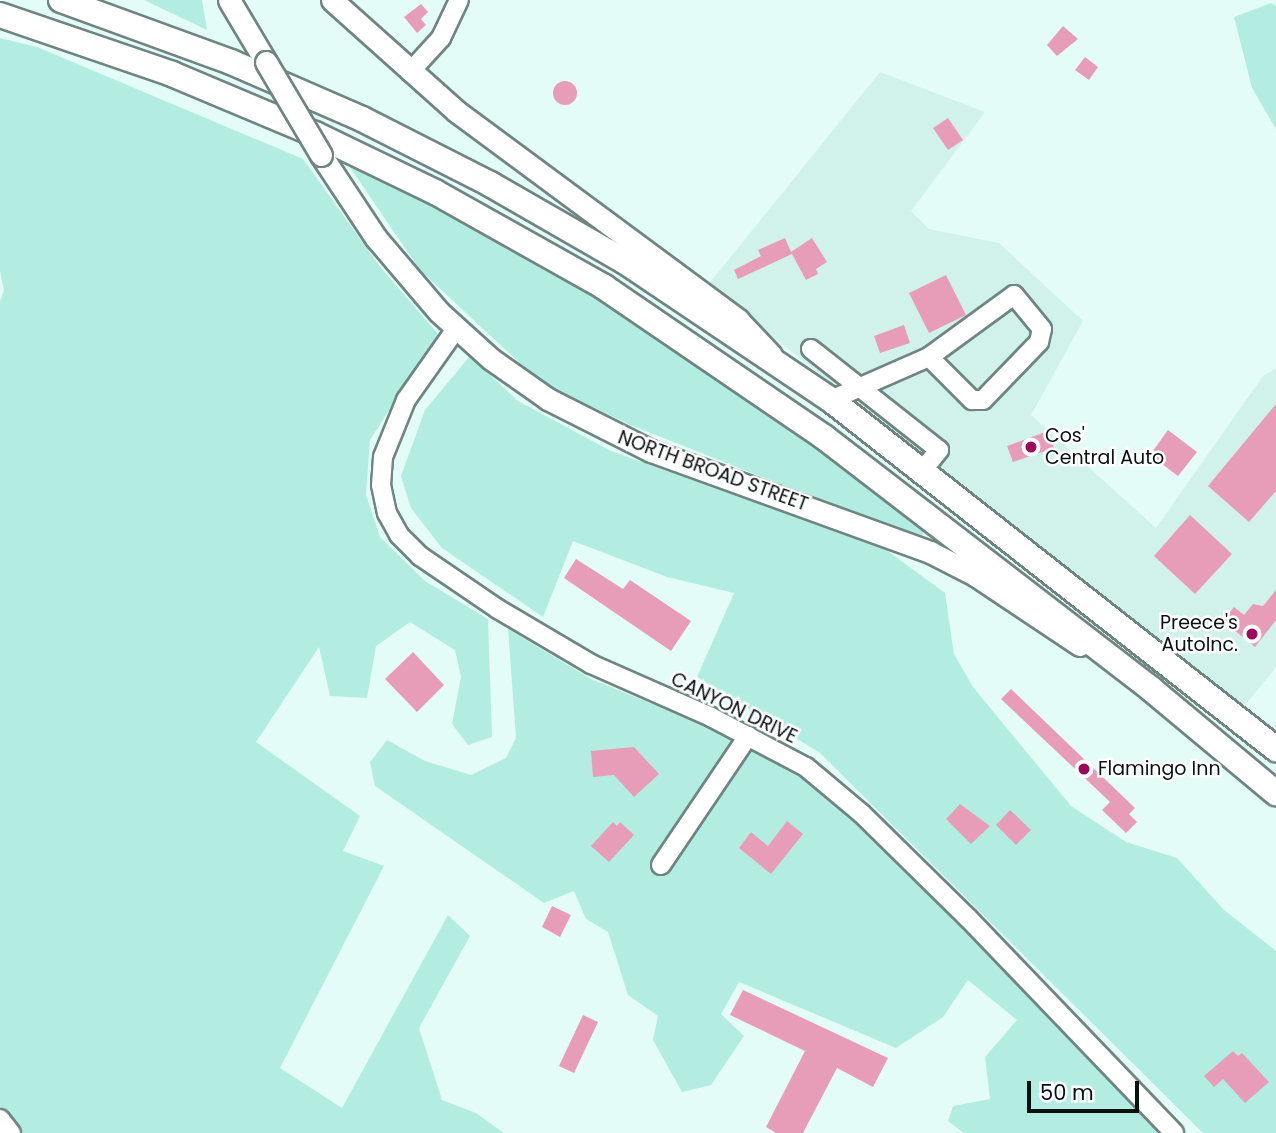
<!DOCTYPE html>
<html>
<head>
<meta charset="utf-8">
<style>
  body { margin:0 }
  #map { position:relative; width:1276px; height:1133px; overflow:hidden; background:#e4fcf7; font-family:Poppins,sans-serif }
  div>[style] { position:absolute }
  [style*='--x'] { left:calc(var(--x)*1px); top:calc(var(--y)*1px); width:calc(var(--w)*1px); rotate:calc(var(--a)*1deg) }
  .built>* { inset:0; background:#d0f2eb }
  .green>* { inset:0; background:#b3ede2 }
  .building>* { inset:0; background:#e79db8 }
  .round { border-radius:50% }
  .roads { filter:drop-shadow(2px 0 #6f8581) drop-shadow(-2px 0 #6f8581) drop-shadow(0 2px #6f8581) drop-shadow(0 -2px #6f8581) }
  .minor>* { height:18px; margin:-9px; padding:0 9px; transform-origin:9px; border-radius:9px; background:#fff }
  .major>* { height:21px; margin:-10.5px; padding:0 10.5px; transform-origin:10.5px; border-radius:10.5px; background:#fff }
  .highway>* { height:24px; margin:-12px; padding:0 12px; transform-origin:12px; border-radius:12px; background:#fff }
  .bridges { filter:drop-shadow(2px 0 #6f8581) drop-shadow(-2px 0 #6f8581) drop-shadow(0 2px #6f8581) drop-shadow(0 -2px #6f8581) }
  .major-bridge>* { height:21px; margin:-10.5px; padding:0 10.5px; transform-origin:10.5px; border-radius:10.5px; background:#fff }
  .dots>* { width:19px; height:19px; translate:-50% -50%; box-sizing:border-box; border:4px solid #fff; border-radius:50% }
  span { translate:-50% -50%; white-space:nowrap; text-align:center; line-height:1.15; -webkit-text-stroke:5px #fff; paint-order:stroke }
  .poi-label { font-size:19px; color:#091110 }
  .left { translate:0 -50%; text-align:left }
  .right { translate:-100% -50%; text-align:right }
  .street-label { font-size:19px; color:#091110 }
  .scale { position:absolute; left:1027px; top:1081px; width:112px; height:32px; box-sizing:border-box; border:4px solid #091110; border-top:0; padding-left:9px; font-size:21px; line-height:24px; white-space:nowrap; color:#091110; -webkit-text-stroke:5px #fff; paint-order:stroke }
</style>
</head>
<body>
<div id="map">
  <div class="built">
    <i style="clip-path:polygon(880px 72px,985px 112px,911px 211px,929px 229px,999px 243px,1083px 321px,1031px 415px,1156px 528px,1263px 376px,1276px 368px,1276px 667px,1242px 709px,708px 285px)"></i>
  </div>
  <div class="green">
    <i style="clip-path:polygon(144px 0,202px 0,207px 30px)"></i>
    <i style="clip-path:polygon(1271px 3px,1276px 6px,1276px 129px,1252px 88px,1234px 17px)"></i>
    <i style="clip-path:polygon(0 38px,37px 47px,303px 159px,381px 268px,438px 334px,370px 440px,366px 495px,380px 537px,425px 581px,488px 619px,492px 737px,468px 745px,452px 724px,461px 677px,455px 650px,410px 622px,376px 646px,367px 698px,330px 696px,319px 647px,256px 742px,360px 816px,343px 851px,384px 866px,280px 1068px,342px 1108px,448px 915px,470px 936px,419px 1028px,442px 1100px,476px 1113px,504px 1133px,0 1133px,0 302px,4px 290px,0 271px)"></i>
    <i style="clip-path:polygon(347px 163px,556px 271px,673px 344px,835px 459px,924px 530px,921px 540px,628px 424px,539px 381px,420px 270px)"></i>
    <i style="clip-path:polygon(470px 356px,518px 401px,611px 451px,885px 549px,945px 593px,954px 654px,973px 687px,1071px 806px,1126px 842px,1177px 858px,1224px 910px,1276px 951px,1276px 1133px,1203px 1133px,820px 753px,697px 677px,734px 593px,667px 577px,573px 541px,543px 617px,442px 548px,411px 508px,401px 476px,425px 410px)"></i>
    <i style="clip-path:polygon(508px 629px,591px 679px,751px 744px,819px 790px,946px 908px,1159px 1133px,964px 1133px,948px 1121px,953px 1106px,990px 1099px,985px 1057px,1017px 1020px,968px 980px,943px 1017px,896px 1048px,739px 982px,721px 1014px,744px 1036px,711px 1085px,682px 1092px,653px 1040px,658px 1016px,628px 995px,608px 932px,586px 919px,574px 891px,544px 903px,375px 786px,370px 762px,387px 740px,425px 761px,471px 775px,506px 758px,516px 738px)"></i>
  </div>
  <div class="building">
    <i style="clip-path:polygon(421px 4px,428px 12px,421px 19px,426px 25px,417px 33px,404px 17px)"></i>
    <i style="clip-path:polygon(1063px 26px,1078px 39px,1057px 56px,1047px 45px)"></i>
    <i style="clip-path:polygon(1085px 57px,1098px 67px,1089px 80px,1075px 70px)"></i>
    <i class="round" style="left:553px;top:81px;width:24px;height:24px"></i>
    <i style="clip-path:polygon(948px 118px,963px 140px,948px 150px,933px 128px)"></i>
    <i style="clip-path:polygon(785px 238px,791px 252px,812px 238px,827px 262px,816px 269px,818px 274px,806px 280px,792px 254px,738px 279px,734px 270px,761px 256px,758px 250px)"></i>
    <i style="clip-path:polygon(946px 275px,966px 315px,929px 333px,909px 293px)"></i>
    <i style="clip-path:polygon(904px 325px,910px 343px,880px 353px,874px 336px)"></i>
    <i style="clip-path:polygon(1276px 404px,1276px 491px,1249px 522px,1208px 486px)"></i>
    <i style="clip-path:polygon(1168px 430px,1197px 452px,1178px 476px,1150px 455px)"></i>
    <i style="clip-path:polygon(1048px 431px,1054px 448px,1013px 462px,1007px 446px)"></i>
    <i style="clip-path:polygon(1190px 515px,1232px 554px,1195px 594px,1154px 556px)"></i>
    <i style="clip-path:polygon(576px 559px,623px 589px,630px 580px,691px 621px,671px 651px,564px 578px)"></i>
    <i style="clip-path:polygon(1276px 590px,1276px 620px,1255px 647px,1223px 621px,1234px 607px,1244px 615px,1253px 604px,1263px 606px)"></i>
    <i style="clip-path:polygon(413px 652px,444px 685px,417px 712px,385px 679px)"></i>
    <i style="clip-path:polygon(1011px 689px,1135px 808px,1129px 814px,1137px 822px,1126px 833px,1102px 810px,1110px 802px,1001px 699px)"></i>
    <i style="clip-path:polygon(634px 747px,659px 774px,634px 797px,614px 775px,593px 777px,591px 751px)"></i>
    <i style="clip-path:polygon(960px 804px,990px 826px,971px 844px,946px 819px)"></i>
    <i style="clip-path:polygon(1010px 810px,1031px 830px,1016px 845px,996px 825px)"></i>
    <i style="clip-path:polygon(787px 821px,803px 834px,771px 874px,739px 848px,751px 832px,768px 846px)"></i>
    <i style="clip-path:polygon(613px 822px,617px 826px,620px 822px,634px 835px,609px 862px,591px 846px)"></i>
    <i style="clip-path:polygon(552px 906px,571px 915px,560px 937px,542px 927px)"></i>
    <i style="clip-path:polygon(743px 990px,888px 1058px,873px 1087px,837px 1068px,803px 1133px,776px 1133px,766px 1127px,805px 1051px,730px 1015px)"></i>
    <i style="clip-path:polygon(583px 1015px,598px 1022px,574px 1073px,559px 1066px)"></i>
    <i style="clip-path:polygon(1233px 1051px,1238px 1056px,1242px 1053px,1269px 1082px,1245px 1103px,1223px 1079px,1214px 1087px,1204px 1076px)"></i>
  </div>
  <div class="roads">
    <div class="minor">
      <i style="--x:410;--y:72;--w:46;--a:-47.6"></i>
      <i style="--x:441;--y:38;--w:42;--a:-64.7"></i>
      <i style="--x:456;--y:329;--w:87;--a:125.2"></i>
      <i style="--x:406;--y:400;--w:61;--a:112"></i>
      <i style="--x:383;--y:457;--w:28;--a:94"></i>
      <i style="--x:381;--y:485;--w:29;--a:78"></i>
      <i style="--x:387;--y:513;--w:25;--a:61"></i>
      <i style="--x:399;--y:535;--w:30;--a:45"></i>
      <i style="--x:420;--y:556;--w:94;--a:34.2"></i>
      <i style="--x:498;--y:609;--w:108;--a:30.6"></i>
      <i style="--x:591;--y:664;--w:131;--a:23.8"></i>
      <i style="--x:711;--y:717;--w:107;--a:27.8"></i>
      <i style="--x:806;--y:767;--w:73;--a:40"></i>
      <i style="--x:862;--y:814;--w:148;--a:44.5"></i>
      <i style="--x:968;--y:918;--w:298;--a:46.2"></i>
      <i style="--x:811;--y:349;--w:163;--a:38.3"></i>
      <i style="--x:939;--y:450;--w:27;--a:129"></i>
      <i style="--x:831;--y:400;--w:107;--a:-23.7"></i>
      <i style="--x:929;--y:357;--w:61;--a:45"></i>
      <i style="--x:972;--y:400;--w:11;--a:0"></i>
      <i style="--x:983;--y:400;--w:81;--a:-46"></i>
      <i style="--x:1039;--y:342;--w:13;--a:-77"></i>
      <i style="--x:1042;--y:329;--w:44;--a:-129.5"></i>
      <i style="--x:1014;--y:295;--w:105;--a:143.9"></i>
      <i style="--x:661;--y:865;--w:156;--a:-56"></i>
      <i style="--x:0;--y:1119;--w:18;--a:52"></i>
    </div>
    <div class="major">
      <i style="--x:229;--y:0;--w:72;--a:59.2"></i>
      <i style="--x:332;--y:0;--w:166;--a:41.8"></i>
      <i style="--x:456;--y:111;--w:351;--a:36.5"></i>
      <i style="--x:738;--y:320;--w:48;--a:46.7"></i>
      <i style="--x:321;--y:155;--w:100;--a:56.5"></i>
      <i style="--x:376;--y:238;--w:97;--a:49.6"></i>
      <i style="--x:439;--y:312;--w:70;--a:42.1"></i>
      <i style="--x:491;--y:359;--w:70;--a:35.1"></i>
      <i style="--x:548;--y:399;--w:115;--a:26.8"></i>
      <i style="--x:651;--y:451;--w:297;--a:19.9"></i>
      <i style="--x:930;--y:552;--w:51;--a:27.1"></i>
      <i style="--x:975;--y:575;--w:126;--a:33.7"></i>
    </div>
    <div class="highway">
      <i style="--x:61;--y:0;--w:181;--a:20"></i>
      <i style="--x:231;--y:62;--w:143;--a:23.5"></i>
      <i style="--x:362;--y:119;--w:144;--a:26.9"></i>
      <i style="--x:490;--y:184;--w:155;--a:29.9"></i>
      <i style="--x:624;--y:261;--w:249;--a:33.9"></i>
      <i style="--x:831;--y:400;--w:566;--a:38.11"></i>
      <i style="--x:0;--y:15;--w:182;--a:18.9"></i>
      <i style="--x:172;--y:74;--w:155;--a:22.8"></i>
      <i style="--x:315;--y:134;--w:133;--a:25.8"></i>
      <i style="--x:435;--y:192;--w:194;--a:29.3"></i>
      <i style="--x:604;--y:287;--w:266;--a:34.3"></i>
      <i style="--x:824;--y:437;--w:413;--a:37.6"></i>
      <i style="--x:1151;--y:689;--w:163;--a:39.8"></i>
    </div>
  </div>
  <div class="bridges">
    <div class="major-bridge">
      <i style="--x:266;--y:62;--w:108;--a:59.4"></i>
    </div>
  </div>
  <div class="dots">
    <i style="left:1031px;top:447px;background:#9b0a59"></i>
    <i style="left:1252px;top:634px;background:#9b0a59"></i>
    <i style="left:1084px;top:769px;background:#9b0a59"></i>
  </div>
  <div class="poi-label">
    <span class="left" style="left:1045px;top:447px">Cos'<br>Central Auto</span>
    <span class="right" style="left:1238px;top:634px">Preece's<br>AutoInc.</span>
    <span class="left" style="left:1098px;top:769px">Flamingo Inn</span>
  </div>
  <div class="street-label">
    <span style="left:713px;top:471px;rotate:20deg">NORTH BROAD STREET</span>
    <span style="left:734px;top:708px;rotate:26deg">CANYON DRIVE</span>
  </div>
  <div class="scale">50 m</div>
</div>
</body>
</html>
